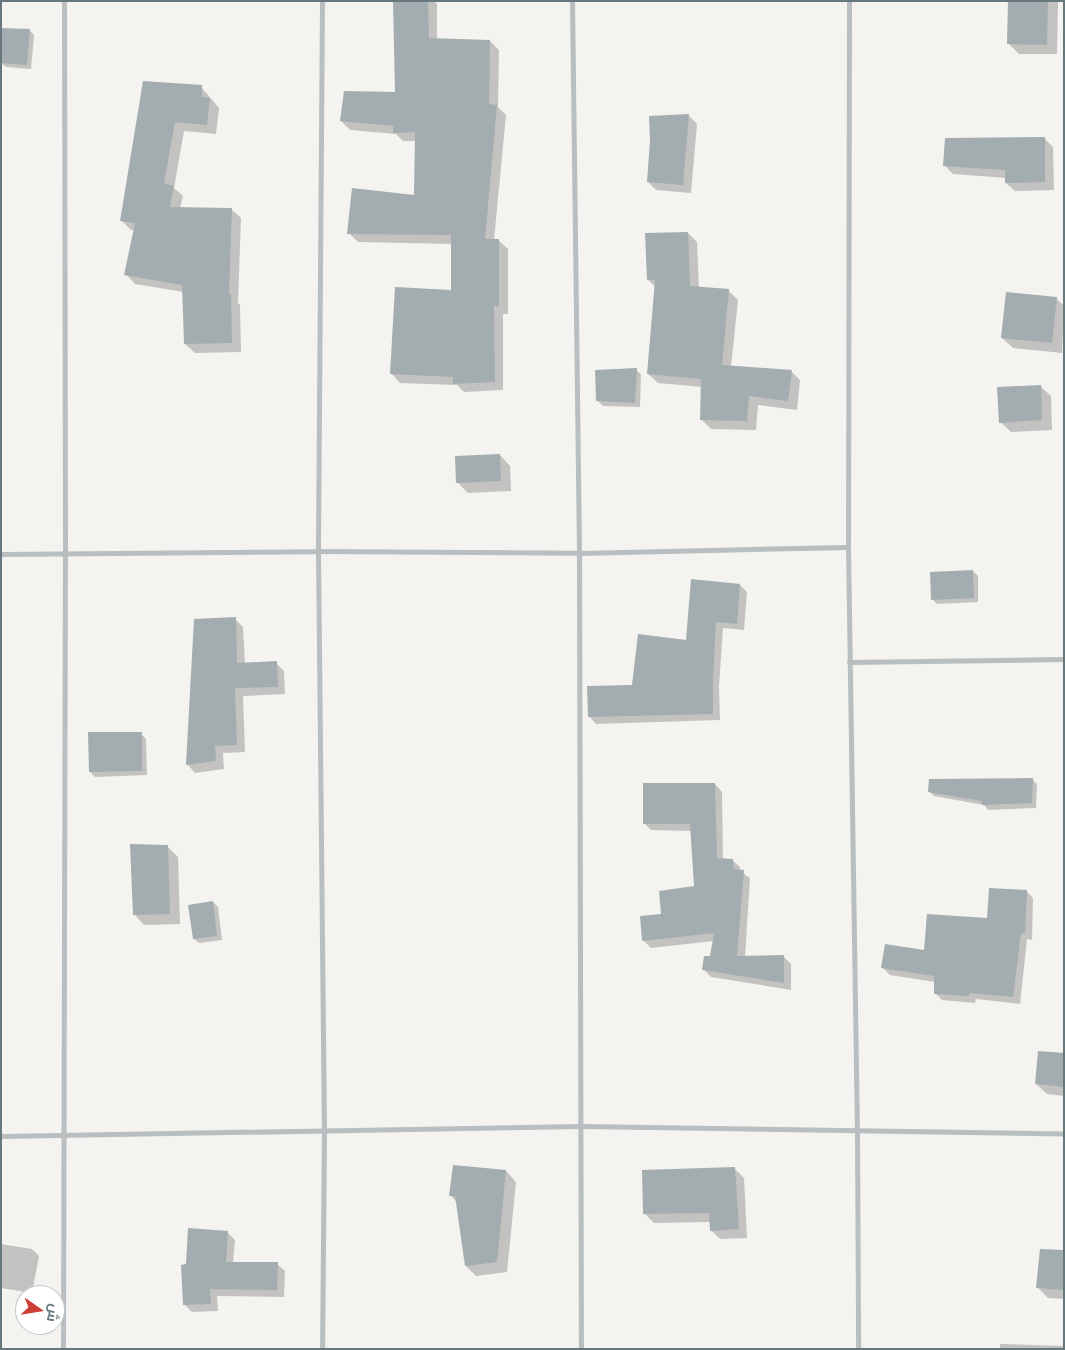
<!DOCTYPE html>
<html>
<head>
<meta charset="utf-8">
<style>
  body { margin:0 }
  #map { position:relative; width:1065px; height:1350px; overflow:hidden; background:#f4f3f0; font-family:Montserrat,Cairo,sans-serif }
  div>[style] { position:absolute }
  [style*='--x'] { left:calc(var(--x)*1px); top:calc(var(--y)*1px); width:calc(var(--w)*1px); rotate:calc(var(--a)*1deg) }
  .shadow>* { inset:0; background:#0003 }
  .building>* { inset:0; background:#a3acaf }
  .street>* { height:5px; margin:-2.5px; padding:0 2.5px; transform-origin:2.5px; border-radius:2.5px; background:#b9bec0 }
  span { translate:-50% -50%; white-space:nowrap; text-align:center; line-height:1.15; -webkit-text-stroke:5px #fff; paint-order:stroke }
  .frame { position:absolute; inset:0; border:2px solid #66787e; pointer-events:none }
  .north { position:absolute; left:15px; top:1285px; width:50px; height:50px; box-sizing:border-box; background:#fff; border:1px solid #c2c9cb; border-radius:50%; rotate:103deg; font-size:14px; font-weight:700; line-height:20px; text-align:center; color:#66787e }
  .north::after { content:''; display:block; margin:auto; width:18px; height:22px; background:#cd3e37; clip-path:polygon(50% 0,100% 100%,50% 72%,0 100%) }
</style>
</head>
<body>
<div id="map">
  <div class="shadow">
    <i style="clip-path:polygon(394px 1px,434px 1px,437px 4px,437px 39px,490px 41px,499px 50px,498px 107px,506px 115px,494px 240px,498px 240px,508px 249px,508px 314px,503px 314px,503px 390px,464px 392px,457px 385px,400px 383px,391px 373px,452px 291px,452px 244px,358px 242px,349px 233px,415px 196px,416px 141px,403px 141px,396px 134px,350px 130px,341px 121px,396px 93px)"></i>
    <i style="clip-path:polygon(1009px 1px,1058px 1px,1057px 54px,1019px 54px,1008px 43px)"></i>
    <i style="clip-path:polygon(29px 30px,34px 35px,31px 69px,6px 67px,1px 63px)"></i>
    <i style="clip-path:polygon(144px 82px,201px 87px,219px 108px,216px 134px,184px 131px,174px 188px,183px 196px,180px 208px,231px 209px,241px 218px,238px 303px,240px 305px,241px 352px,195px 353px,185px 344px,184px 292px,135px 284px,126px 274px,135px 230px,131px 230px,121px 220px)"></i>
    <i style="clip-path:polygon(688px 115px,697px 124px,691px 193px,656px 190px,648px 182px)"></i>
    <i style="clip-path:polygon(1044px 138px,1053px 147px,1054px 190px,1015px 191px,1006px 183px,1006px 178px,953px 174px,945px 166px)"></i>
    <i style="clip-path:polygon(688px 233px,697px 242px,699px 288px,728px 290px,738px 300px,731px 367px,791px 371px,800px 380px,797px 410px,758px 405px,756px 430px,711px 429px,701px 419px,702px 387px,658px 383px,648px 374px,656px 287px,648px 280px)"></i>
    <i style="clip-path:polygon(1056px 298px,1064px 306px,1062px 353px,1013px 348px,1002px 338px)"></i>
    <i style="clip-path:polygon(636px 370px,641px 374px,640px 407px,603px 406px,598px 401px)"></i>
    <i style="clip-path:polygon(1040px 386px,1051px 396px,1052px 430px,1011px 432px,1000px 422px)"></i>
    <i style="clip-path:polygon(500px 455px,510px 466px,511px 491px,468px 493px,457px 482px)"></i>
    <i style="clip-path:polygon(973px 571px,978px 576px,978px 602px,937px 604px,932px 599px)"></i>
    <i style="clip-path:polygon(740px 585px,747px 592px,744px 630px,723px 628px,719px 687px,720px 720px,596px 724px,589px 716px,633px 686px,687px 642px)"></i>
    <i style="clip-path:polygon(235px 619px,243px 627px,245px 664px,276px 663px,284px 671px,285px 694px,243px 696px,245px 752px,223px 753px,224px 769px,195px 773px,187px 764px)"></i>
    <i style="clip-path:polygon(141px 734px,146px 739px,147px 775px,95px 777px,90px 772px)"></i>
    <i style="clip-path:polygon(1032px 779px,1037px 784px,1036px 808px,988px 810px,984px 805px,934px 796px,929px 791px)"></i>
    <i style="clip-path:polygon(715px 784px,722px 792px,723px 860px,732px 860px,740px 867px,740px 871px,750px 878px,745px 957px,784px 957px,791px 964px,791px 990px,711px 977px,704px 970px,711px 957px,714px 941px,651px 948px,644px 941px,662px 915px,695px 888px,692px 831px,651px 830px,644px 823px)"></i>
    <i style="clip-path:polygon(167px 846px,178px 857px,180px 924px,144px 925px,134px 914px)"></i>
    <i style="clip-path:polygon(1026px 891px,1033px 898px,1032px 940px,1027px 939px,1020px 1004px,976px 999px,975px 1003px,942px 1000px,935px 993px,935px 982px,890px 975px,883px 968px,925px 951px,988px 919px)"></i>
    <i style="clip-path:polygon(213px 902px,218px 907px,222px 940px,199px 943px,194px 939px)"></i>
    <i style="clip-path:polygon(1064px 1054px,1064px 1096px,1047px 1094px,1036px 1084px)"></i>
    <i style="clip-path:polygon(735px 1169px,744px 1178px,747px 1238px,720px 1239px,711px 1230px,710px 1222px,654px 1223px,645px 1214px)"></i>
    <i style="clip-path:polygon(506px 1171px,516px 1182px,507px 1272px,476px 1276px,466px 1266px,457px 1202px,451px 1196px)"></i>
    <i style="clip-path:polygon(227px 1232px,235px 1240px,233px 1263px,277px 1264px,285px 1271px,284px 1297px,217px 1296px,218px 1311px,192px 1312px,185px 1305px,188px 1265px)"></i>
    <i style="clip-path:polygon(1px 1244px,32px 1249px,39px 1256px,32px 1293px,1px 1288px)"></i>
    <i style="clip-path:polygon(1064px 1252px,1064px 1299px,1048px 1298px,1038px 1288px)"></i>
    <i style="clip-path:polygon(1000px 1344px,1064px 1346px,1064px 1349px,1000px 1349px)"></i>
  </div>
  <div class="building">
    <i style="clip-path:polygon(393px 1px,428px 1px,429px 38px,490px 40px,489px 104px,497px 105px,485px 239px,499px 239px,499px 306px,494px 306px,495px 382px,453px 384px,453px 377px,390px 374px,395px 287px,451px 290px,451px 235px,347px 234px,352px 188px,414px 195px,415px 132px,393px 133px,393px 126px,340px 121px,344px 91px,395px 92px)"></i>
    <i style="clip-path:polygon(1008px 1px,1048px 1px,1047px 45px,1007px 44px)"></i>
    <i style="clip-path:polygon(1px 28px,30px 29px,27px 65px,1px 63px)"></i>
    <i style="clip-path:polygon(143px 81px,202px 85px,202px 97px,210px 98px,207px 125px,175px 122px,164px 183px,174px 186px,170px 207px,232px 208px,229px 294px,231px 294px,232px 343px,184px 344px,182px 285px,124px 275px,135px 223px,120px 221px)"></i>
    <i style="clip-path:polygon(689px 114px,683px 185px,647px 182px,650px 140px,649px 116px)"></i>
    <i style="clip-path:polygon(1045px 137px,1045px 182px,1005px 183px,1005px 170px,943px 166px,945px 138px)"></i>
    <i style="clip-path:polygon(688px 232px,690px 286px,729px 289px,722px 365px,792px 370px,788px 401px,749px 396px,747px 421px,700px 420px,701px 379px,647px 374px,655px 280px,647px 280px,645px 233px)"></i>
    <i style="clip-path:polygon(1006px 292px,1057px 297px,1052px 343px,1001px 338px)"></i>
    <i style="clip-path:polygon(637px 368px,635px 403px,596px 401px,595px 370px)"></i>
    <i style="clip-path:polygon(1041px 385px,1042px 420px,999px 423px,997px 387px)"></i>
    <i style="clip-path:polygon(500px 454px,501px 481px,456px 483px,455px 456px)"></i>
    <i style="clip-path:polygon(973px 570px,974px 598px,931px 600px,930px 572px)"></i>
    <i style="clip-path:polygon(691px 579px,740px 584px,737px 624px,716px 622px,713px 680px,713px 714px,588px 717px,587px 686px,632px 685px,638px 634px,686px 640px)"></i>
    <i style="clip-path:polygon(236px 617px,237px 663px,277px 661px,278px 687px,235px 688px,237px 745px,215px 746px,216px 761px,186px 765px,194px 619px)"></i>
    <i style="clip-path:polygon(88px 732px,142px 732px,142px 771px,89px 772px)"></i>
    <i style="clip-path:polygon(1033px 778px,1032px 803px,982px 805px,982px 801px,928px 792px,929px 779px)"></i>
    <i style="clip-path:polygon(643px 783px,715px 783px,717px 858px,733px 859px,734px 869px,744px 870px,737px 956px,784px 955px,784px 983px,702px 970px,704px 956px,710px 956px,714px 933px,642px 941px,640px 916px,661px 914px,659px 891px,694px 886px,690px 824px,643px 824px)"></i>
    <i style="clip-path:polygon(130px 844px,168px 845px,170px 914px,133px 915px)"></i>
    <i style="clip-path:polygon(989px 888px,1027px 890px,1025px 933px,1021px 933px,1013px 997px,969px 993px,969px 996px,934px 994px,934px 976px,881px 968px,885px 944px,924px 950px,927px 914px,987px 918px)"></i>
    <i style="clip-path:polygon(213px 901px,217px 936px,193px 939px,188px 905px)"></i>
    <i style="clip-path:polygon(1038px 1051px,1064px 1053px,1064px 1087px,1035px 1084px)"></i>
    <i style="clip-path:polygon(453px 1165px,506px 1170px,497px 1262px,465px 1266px,455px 1196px,449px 1196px)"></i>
    <i style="clip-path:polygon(735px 1167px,739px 1229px,710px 1231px,709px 1213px,643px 1214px,642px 1170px)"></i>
    <i style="clip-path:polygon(188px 1228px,228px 1231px,226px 1262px,278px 1262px,277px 1290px,210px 1289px,211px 1304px,183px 1305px,181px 1265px,186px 1264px)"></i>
    <i style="clip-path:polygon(1040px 1249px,1064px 1250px,1064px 1290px,1036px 1288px)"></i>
  </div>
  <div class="street">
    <i style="--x:322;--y:1;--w:550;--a:90.42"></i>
    <i style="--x:318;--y:551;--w:579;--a:89.41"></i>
    <i style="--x:324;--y:1130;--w:219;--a:90.5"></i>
    <i style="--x:572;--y:1;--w:552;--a:89.27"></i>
    <i style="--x:579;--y:553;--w:796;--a:89.86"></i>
    <i style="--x:849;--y:1;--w:546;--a:90.1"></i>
    <i style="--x:848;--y:547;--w:583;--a:89.12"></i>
    <i style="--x:857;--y:1130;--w:219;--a:89.7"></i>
    <i style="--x:1;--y:554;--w:317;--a:-0.5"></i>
    <i style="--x:318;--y:551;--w:261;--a:0.4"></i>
    <i style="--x:579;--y:553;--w:269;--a:-1.3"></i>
    <i style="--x:849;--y:662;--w:215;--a:-0.8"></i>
    <i style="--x:1;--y:1136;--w:580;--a:-0.99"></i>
    <i style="--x:581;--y:1126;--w:483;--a:0.9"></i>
    <i style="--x:63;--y:1349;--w:796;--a:-89.86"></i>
    <i style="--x:65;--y:553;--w:552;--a:-90.1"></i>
  </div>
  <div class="frame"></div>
  <div class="north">ش</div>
</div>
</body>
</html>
